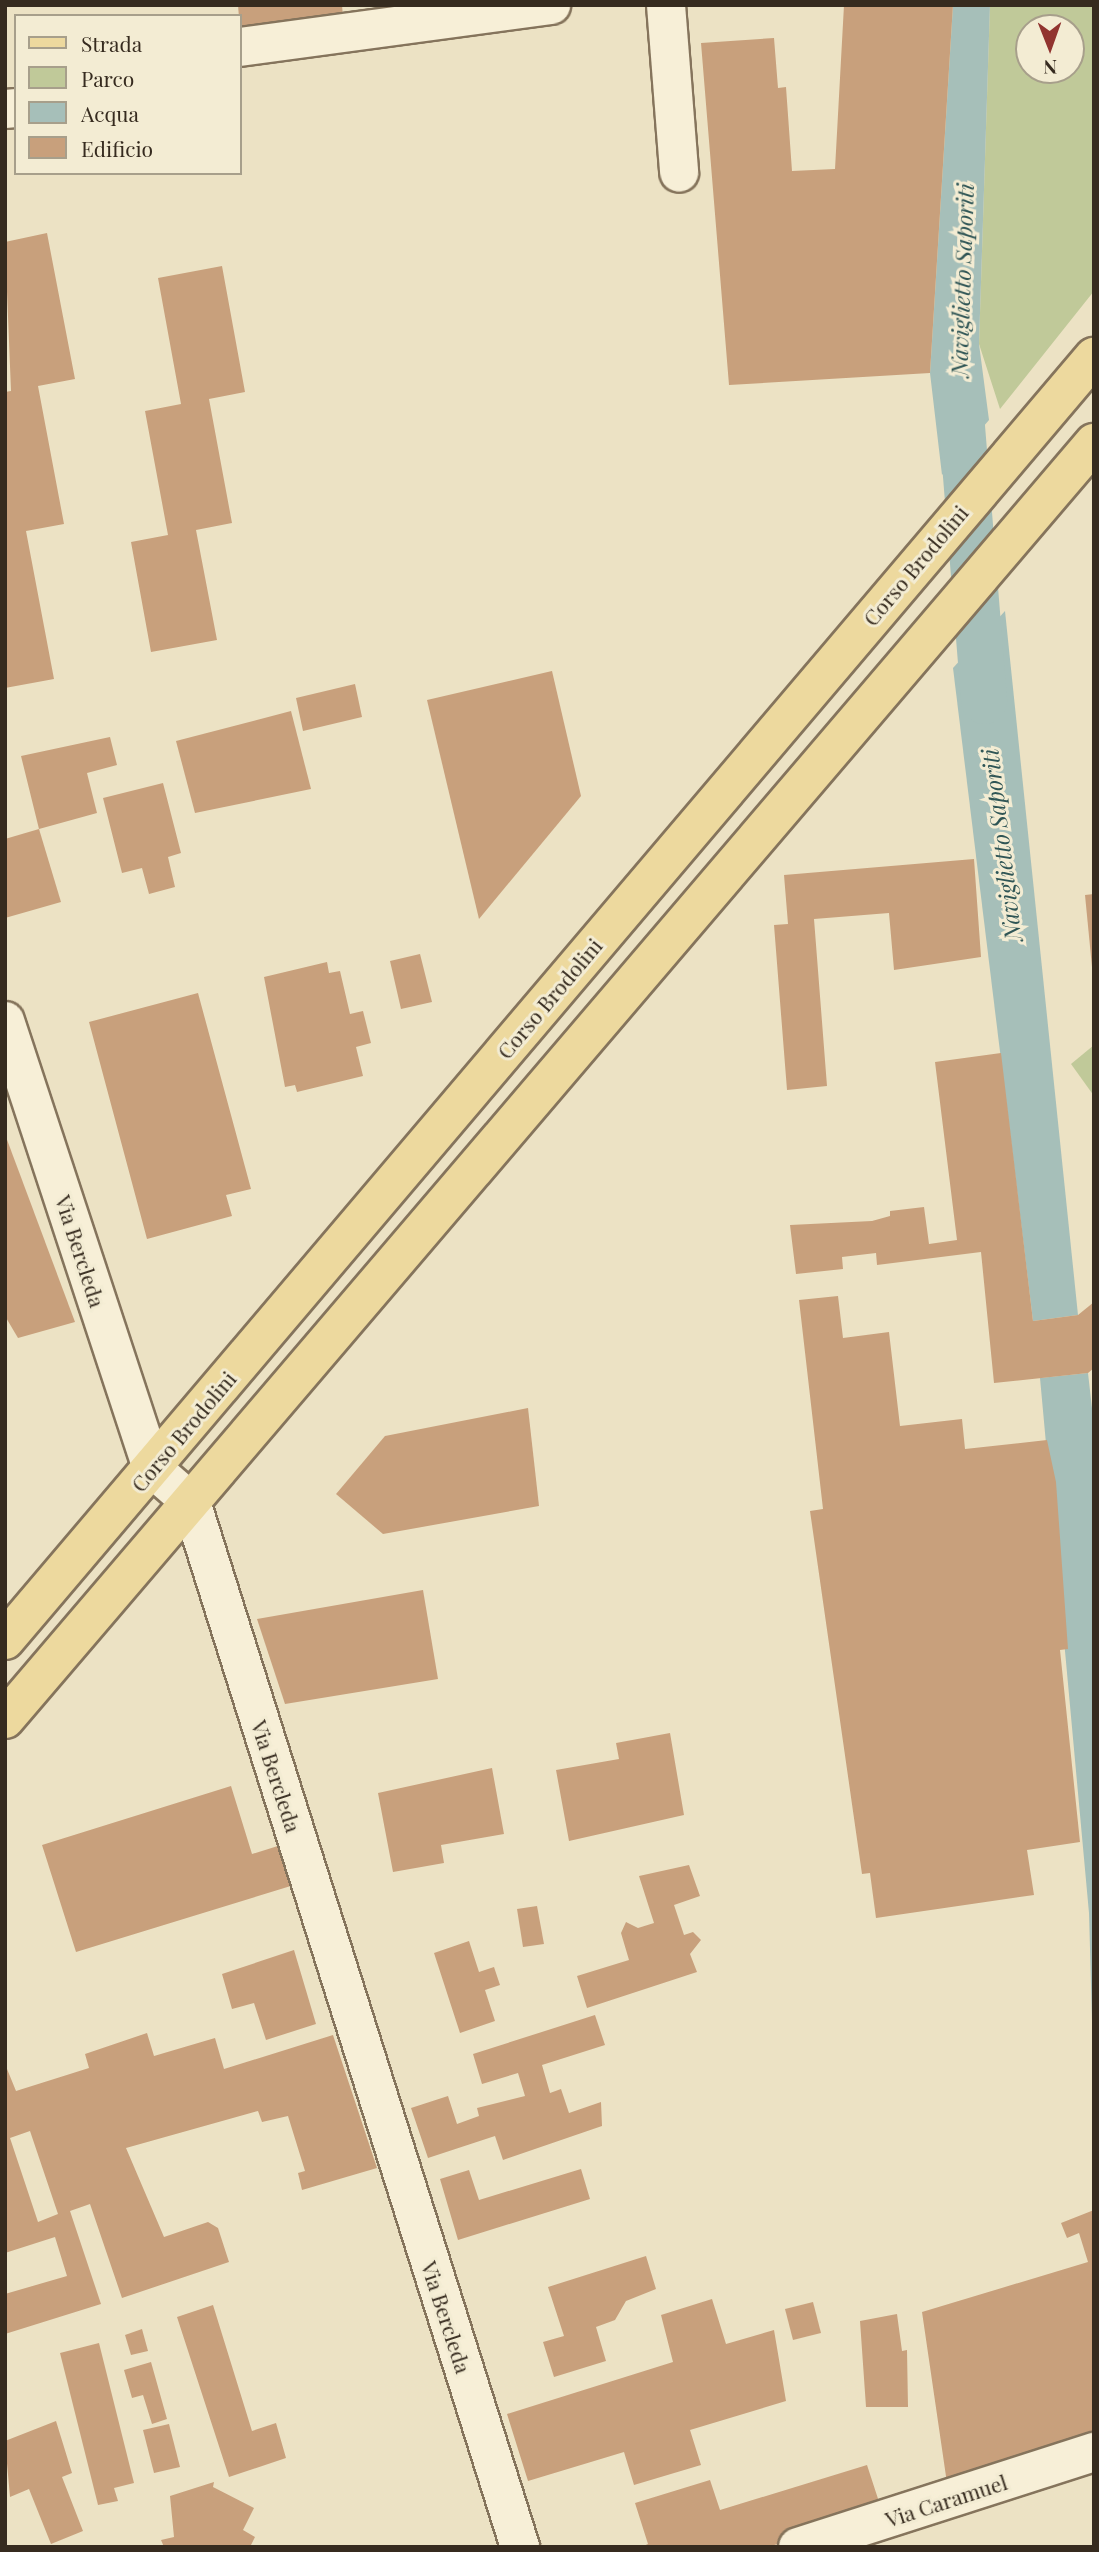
<!DOCTYPE html>
<html>
<head>
<meta charset="utf-8">
<style>
  body { margin:0 }
  #map { position:relative; width:1099px; height:2552px; overflow:hidden; background:#ece2c4; font-family:"Playfair Display",serif }
  div>[style] { position:absolute }
  [style*='--x'] { left:calc(var(--x)*1px); top:calc(var(--y)*1px); width:calc(var(--w)*1px); rotate:calc(var(--a)*1deg) }
  .green>* { inset:0; background:#c0c999 }
  .water>* { inset:0; background:#a6bfb9 }
  .canal>* { height:46px; margin:-23px; padding:0 23px; transform-origin:23px; border-radius:23px; background:#a6bfb9 }
  .building>* { inset:0; background:#c8a07c }
  .roads { filter:drop-shadow(2px 0 #85745c) drop-shadow(-2px 0 #85745c) drop-shadow(0 2px #85745c) drop-shadow(0 -2px #85745c) }
  .minor>* { height:38px; margin:-19px; padding:0 19px; transform-origin:19px; border-radius:19px; background:#f7efd7 }
  .major>* { height:38px; margin:-19px; padding:0 19px; transform-origin:19px; border-radius:19px; background:#edd99e }
  span { translate:-50% -50%; white-space:nowrap; text-align:center; line-height:1.15; -webkit-text-stroke:6px #f3ecd3; paint-order:stroke }
  .street-label { font-size:21px; color:#362b1f }
  .water-label { font-size:23px; color:#2f5555; font-style:italic }
  .frame { position:absolute; inset:0; border:7px solid #362b1f; pointer-events:none }
  .legend { position:absolute; left:14px; top:14px; width:228px; height:161px; box-sizing:border-box; background:#f3ecd3; border:2px solid #a79f8b; margin:0; padding:9px 12px; list-style:none; font-size:21px; color:#362b1f }
  .legend li { display:flex; align-items:center; gap:14px; height:35px }
  .legend b { width:35px; border:2px solid #a79f8b }
  .north { position:absolute; left:1015px; top:14px; width:70px; height:70px; box-sizing:border-box; background:#f3ecd3; border:2px solid #a79f8b; border-radius:50%; rotate:179deg; font-size:19px; font-weight:700; line-height:28px; text-align:center; color:#362b1f }
  .north::after { content:''; display:block; margin:auto; width:24px; height:32px; background:#91342f; clip-path:polygon(50% 0,100% 100%,50% 72%,0 100%) }
</style>
</head>
<body>
<div id="map">
  <div class="green">
    <i style="clip-path:polygon(evenodd,990px 5px,1094px 5px,1094px 291px,1000px 409px,979px 344px,990px 5px,1029px 28px,1071px 28px,1071px 70px,1029px 70px,1029px 28px)"></i>
    <i style="clip-path:polygon(1094px 1045px,1094px 1096px,1071px 1064px)"></i>
  </div>
  <div class="water">
    <i style="clip-path:polygon(953px 5px,990px 5px,979px 344px,989px 420px,942px 475px,930px 373px)"></i>
    <i style="clip-path:polygon(1005px 611px,1078px 1315px,1033px 1321px,953px 668px)"></i>
    <i style="clip-path:polygon(1088px 1373px,1094px 1426px,1094px 2093px,1089px 1913px,1040px 1378px)"></i>
  </div>
  <div class="canal">
    <i style="--x:959;--y:389;--w:313;--a:85.4"></i>
  </div>
  <div class="building">
    <i style="clip-path:polygon(238px 5px,342px 5px,344px 29px,240px 30px)"></i>
    <i style="clip-path:polygon(844px 5px,953px 5px,930px 373px,729px 385px,701px 43px,774px 38px,778px 88px,786px 87px,792px 171px,835px 169px)"></i>
    <i style="clip-path:polygon(47px 233px,75px 379px,38px 386px,64px 524px,26px 531px,54px 679px,5px 688px,5px 392px,11px 391px,5px 242px)"></i>
    <i style="clip-path:polygon(222px 266px,245px 392px,209px 399px,232px 523px,196px 530px,217px 640px,151px 652px,131px 542px,168px 535px,145px 411px,181px 404px,158px 278px)"></i>
    <i style="clip-path:polygon(552px 671px,581px 796px,479px 919px,427px 700px)"></i>
    <i style="clip-path:polygon(355px 684px,362px 717px,303px 731px,296px 698px)"></i>
    <i style="clip-path:polygon(291px 711px,311px 789px,195px 813px,176px 741px)"></i>
    <i style="clip-path:polygon(110px 737px,117px 765px,87px 773px,97px 813px,39px 829px,21px 756px)"></i>
    <i style="clip-path:polygon(163px 783px,181px 853px,168px 857px,175px 887px,149px 894px,142px 868px,122px 873px,103px 798px)"></i>
    <i style="clip-path:polygon(39px 829px,61px 902px,5px 918px,5px 839px)"></i>
    <i style="clip-path:polygon(974px 859px,981px 957px,894px 970px,889px 913px,814px 919px,827px 1086px,787px 1090px,774px 925px,788px 924px,784px 875px)"></i>
    <i style="clip-path:polygon(1094px 894px,1094px 967px,1092px 967px,1085px 895px)"></i>
    <i style="clip-path:polygon(420px 954px,432px 1002px,401px 1009px,390px 961px)"></i>
    <i style="clip-path:polygon(327px 962px,329px 973px,340px 971px,350px 1014px,363px 1011px,371px 1043px,356px 1047px,363px 1076px,297px 1092px,295px 1085px,285px 1087px,264px 977px)"></i>
    <i style="clip-path:polygon(198px 993px,251px 1189px,226px 1195px,232px 1216px,147px 1239px,89px 1022px)"></i>
    <i style="clip-path:polygon(1001px 1053px,1033px 1321px,1078px 1315px,1094px 1302px,1094px 1368px,1088px 1373px,994px 1383px,981px 1252px,877px 1265px,876px 1253px,842px 1257px,843px 1269px,796px 1274px,790px 1225px,872px 1221px,890px 1216px,890px 1211px,924px 1207px,929px 1244px,957px 1240px,935px 1062px)"></i>
    <i style="clip-path:polygon(6px 1137px,75px 1322px,18px 1338px,5px 1316px)"></i>
    <i style="clip-path:polygon(838px 1296px,843px 1338px,889px 1332px,900px 1426px,962px 1419px,965px 1449px,1047px 1440px,1056px 1482px,1068px 1649px,1060px 1650px,1080px 1842px,1027px 1850px,1034px 1895px,876px 1918px,870px 1873px,862px 1874px,810px 1511px,823px 1509px,799px 1300px)"></i>
    <i style="clip-path:polygon(528px 1408px,539px 1506px,383px 1534px,336px 1494px,385px 1436px)"></i>
    <i style="clip-path:polygon(423px 1590px,438px 1679px,285px 1704px,257px 1619px)"></i>
    <i style="clip-path:polygon(670px 1733px,684px 1815px,569px 1841px,556px 1770px,619px 1759px,616px 1743px)"></i>
    <i style="clip-path:polygon(492px 1768px,504px 1834px,441px 1845px,444px 1863px,393px 1872px,378px 1793px)"></i>
    <i style="clip-path:polygon(231px 1786px,252px 1854px,281px 1845px,294px 1885px,76px 1952px,42px 1845px)"></i>
    <i style="clip-path:polygon(689px 1865px,700px 1896px,674px 1905px,684px 1935px,693px 1932px,701px 1940px,690px 1954px,697px 1972px,587px 2008px,577px 1976px,629px 1960px,621px 1933px,626px 1922px,638px 1928px,654px 1923px,639px 1876px)"></i>
    <i style="clip-path:polygon(537px 1906px,544px 1944px,523px 1947px,517px 1909px)"></i>
    <i style="clip-path:polygon(469px 1941px,479px 1972px,494px 1967px,500px 1985px,485px 1990px,495px 2021px,460px 2033px,434px 1953px)"></i>
    <i style="clip-path:polygon(294px 1950px,316px 2024px,266px 2040px,254px 2003px,232px 2009px,222px 1974px)"></i>
    <i style="clip-path:polygon(595px 2015px,605px 2045px,542px 2065px,550px 2093px,561px 2089px,569px 2113px,601px 2102px,602px 2126px,503px 2160px,495px 2136px,428px 2158px,411px 2108px,448px 2096px,457px 2124px,479px 2116px,477px 2108px,525px 2096px,518px 2073px,482px 2084px,473px 2054px)"></i>
    <i style="clip-path:polygon(evenodd,147px 2033px,154px 2056px,215px 2038px,224px 2069px,333px 2035px,377px 2168px,302px 2190px,298px 2173px,305px 2171px,288px 2116px,262px 2122px,258px 2111px,126px 2148px,164px 2237px,208px 2222px,218px 2228px,229px 2262px,122px 2298px,90px 2204px,70px 2211px,101px 2304px,5px 2334px,5px 2294px,67px 2276px,55px 2237px,5px 2253px,5px 2064px,16px 2091px,89px 2068px,85px 2054px,147px 2033px,30px 2131px,58px 2214px,38px 2222px,10px 2138px,30px 2131px)"></i>
    <i style="clip-path:polygon(581px 2169px,590px 2199px,458px 2240px,440px 2179px,469px 2170px,479px 2200px)"></i>
    <i style="clip-path:polygon(1094px 2210px,1094px 2445px,948px 2490px,922px 2312px,1088px 2262px,1079px 2233px,1067px 2238px,1061px 2223px)"></i>
    <i style="clip-path:polygon(646px 2256px,656px 2289px,626px 2301px,615px 2320px,596px 2327px,606px 2361px,554px 2377px,543px 2342px,564px 2336px,548px 2287px)"></i>
    <i style="clip-path:polygon(712px 2299px,726px 2344px,774px 2330px,786px 2401px,690px 2430px,701px 2465px,634px 2485px,624px 2452px,528px 2481px,507px 2414px,673px 2362px,661px 2315px)"></i>
    <i style="clip-path:polygon(813px 2302px,821px 2333px,793px 2340px,785px 2309px)"></i>
    <i style="clip-path:polygon(213px 2305px,252px 2431px,276px 2423px,286px 2458px,229px 2477px,177px 2317px)"></i>
    <i style="clip-path:polygon(897px 2314px,902px 2351px,907px 2350px,908px 2407px,866px 2407px,860px 2321px)"></i>
    <i style="clip-path:polygon(142px 2329px,148px 2351px,131px 2355px,125px 2335px)"></i>
    <i style="clip-path:polygon(99px 2343px,134px 2483px,114px 2488px,118px 2501px,98px 2505px,60px 2353px)"></i>
    <i style="clip-path:polygon(151px 2362px,167px 2419px,152px 2424px,143px 2395px,132px 2398px,124px 2370px)"></i>
    <i style="clip-path:polygon(56px 2421px,72px 2473px,62px 2477px,83px 2531px,51px 2544px,29px 2489px,10px 2497px,5px 2441px)"></i>
    <i style="clip-path:polygon(169px 2424px,180px 2467px,154px 2473px,143px 2430px)"></i>
    <i style="clip-path:polygon(867px 2465px,882px 2511px,768px 2547px,641px 2547px,648px 2544px,635px 2503px,710px 2480px,720px 2510px)"></i>
    <i style="clip-path:polygon(214px 2482px,213px 2487px,254px 2508px,243px 2530px,255px 2537px,250px 2547px,164px 2547px,161px 2540px,174px 2537px,170px 2496px)"></i>
  </div>
  <div class="roads">
    <div class="minor">
      <i style="--x:666;--y:5;--w:168;--a:85.5"></i>
      <i style="--x:240;--y:47;--w:314;--a:-7.7"></i>
      <i style="--x:5;--y:109;--w:11;--a:-5"></i>
      <i style="--x:5;--y:1021;--w:471;--a:71.8"></i>
      <i style="--x:152;--y:1468;--w:52;--a:41.1"></i>
      <i style="--x:191;--y:1502;--w:1096;--a:72.52"></i>
      <i style="--x:798;--y:2547;--w:311;--a:-17.8"></i>
    </div>
    <div class="major">
      <i style="--x:5;--y:1640;--w:1683;--a:-49.68"></i>
      <i style="--x:5;--y:1719;--w:1678;--a:-49.52"></i>
    </div>
  </div>
  <div class="street-label">
    <span style="left:915px;top:565px;rotate:-50deg">Corso Brodolini</span>
    <span style="left:549px;top:998px;rotate:-50deg">Corso Brodolini</span>
    <span style="left:81px;top:1251px;rotate:72deg">Via Bercleda</span>
    <span style="left:183px;top:1431px;rotate:-50deg">Corso Brodolini</span>
    <span style="left:277px;top:1776px;rotate:72deg">Via Bercleda</span>
    <span style="left:447px;top:2317px;rotate:72deg">Via Bercleda</span>
    <span style="left:946px;top:2500px;rotate:-18deg">Via Caramuel</span>
  </div>
  <div class="water-label">
    <span style="left:962px;top:280px;rotate:-88deg">Naviglietto Saporiti</span>
    <span style="left:1001px;top:845px;rotate:-97deg">Naviglietto Saporiti</span>
  </div>
  <div class="frame"></div>
  <ul class="legend">
  <li><b style="height:9px;background:#edd99e"></b>Strada</li>
  <li><b style="height:19px;background:#c0c999"></b>Parco</li>
  <li><b style="height:19px;background:#a6bfb9"></b>Acqua</li>
  <li><b style="height:19px;background:#c8a07c"></b>Edificio</li>
  </ul>
  <div class="north">N</div>
</div>
</body>
</html>
